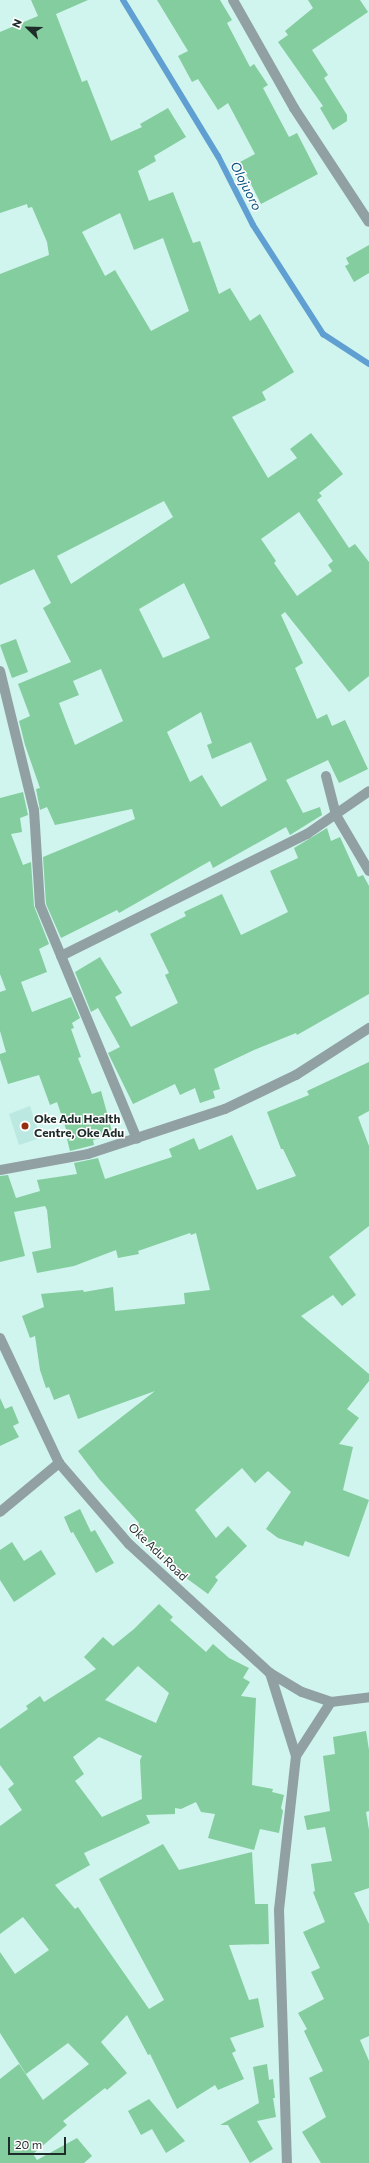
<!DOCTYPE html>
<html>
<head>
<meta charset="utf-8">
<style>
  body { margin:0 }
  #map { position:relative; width:369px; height:2163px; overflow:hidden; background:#d0f4ee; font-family:Commissioner,sans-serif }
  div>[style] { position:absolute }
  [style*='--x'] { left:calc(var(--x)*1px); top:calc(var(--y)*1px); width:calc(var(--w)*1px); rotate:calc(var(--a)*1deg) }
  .built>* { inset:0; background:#bbe8e1 }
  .stream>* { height:6px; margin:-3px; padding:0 3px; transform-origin:3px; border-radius:3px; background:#609fd1 }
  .building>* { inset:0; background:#84cd9e }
  .minor>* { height:10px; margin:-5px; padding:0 5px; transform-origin:5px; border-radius:5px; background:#91a0a3 }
  .dots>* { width:11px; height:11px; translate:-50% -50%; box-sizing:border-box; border:2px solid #fff; border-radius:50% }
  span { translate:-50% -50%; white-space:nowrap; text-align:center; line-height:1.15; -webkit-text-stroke:3px #fff; paint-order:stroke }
  .poi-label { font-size:12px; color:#1e2c2a; font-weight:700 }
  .left { translate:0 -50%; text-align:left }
  .street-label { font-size:12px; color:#1e2c2a }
  .water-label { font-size:13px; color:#095585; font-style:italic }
  .north { position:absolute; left:8px; top:8px; width:40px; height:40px; -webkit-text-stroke:3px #fff; paint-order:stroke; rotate:293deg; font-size:11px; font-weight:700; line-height:16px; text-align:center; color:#1e2c2a }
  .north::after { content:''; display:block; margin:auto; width:14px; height:18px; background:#1e2c2a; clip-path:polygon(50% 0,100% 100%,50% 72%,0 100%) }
  .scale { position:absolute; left:8px; top:2137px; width:58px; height:18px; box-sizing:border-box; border:2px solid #1e2c2a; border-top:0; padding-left:5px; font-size:12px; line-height:14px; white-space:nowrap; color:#1e2c2a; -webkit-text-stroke:3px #fff; paint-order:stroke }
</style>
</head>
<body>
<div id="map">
  <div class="built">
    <i style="clip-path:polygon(30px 1106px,40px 1138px,19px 1145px,9px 1114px)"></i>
  </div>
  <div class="stream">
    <i style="--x:123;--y:0;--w:183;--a:58.7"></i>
    <i style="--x:218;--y:156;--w:77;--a:63.1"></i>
    <i style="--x:253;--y:225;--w:130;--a:57.3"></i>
    <i style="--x:323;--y:334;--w:55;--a:33.1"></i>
  </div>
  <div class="building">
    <i style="clip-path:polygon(evenodd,31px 0,88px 0,56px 14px,82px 82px,87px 80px,111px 141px,142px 127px,140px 124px,168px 108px,186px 137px,154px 156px,156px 161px,138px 171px,149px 201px,173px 192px,193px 243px,200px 241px,219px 294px,230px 288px,250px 321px,260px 314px,294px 372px,262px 392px,266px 400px,232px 417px,268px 478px,297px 458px,290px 449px,311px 433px,343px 474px,319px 493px,322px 496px,317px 500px,349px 548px,355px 544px,369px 562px,369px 676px,349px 692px,285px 612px,281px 615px,303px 663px,295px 668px,317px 719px,327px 714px,332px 726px,345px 720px,368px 769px,339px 783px,328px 760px,286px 780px,303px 813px,320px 807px,322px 815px,290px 835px,286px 827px,213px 868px,210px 861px,119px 913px,117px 910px,61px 938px,46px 904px,43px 857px,135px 819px,132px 809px,55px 825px,47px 807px,40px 810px,36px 789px,40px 788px,25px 745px,19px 721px,30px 716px,18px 684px,71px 662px,43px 608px,51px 603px,34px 569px,0 585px,0 274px,49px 255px,47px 242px,32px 207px,28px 208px,27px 204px,0 213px,0 32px,38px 16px,31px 0,120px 213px,134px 250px,163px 238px,189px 311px,151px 331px,115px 270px,105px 276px,82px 232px,120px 213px,31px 0,164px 501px,173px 517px,71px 584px,57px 556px,164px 501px,31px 0,299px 512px,333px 561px,328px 565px,332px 571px,297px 596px,274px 563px,276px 561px,261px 539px,299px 512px,31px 0,184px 583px,210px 638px,163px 658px,139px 609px,184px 583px,31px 0,101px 669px,123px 721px,75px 745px,59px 703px,79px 695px,73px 681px,101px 669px,31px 0,201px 712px,212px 743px,207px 745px,212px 759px,251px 742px,267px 780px,221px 807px,202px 775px,190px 782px,167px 732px,201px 712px)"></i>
    <i style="clip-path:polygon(157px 0,220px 0,232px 20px,227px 23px,250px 67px,254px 64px,268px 85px,263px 88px,289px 137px,297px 133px,318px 174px,261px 204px,240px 162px,255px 154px,228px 103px,218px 110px,198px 79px,192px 82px,178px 56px,188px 51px)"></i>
    <i style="clip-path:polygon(308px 0,360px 0,368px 12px,312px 50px,328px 75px,324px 78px,347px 115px,347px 121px,333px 130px,320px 108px,323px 106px,278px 42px,288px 35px,285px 31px,313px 8px)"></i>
    <i style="clip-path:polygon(369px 245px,369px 273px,354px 282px,345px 266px,349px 264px,346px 258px)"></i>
    <i style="clip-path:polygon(16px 639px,28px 672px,12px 678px,0 645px)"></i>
    <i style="clip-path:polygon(23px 792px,28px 815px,20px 818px,22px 832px,11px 834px,23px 865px,31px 862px,34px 906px,49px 944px,39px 949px,47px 972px,21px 982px,32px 1012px,71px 997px,80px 1018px,72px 1023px,74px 1028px,71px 1029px,81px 1057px,78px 1058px,92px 1094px,101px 1091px,113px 1135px,93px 1140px,94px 1145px,70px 1151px,67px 1139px,69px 1138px,57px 1102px,50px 1105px,39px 1075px,8px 1084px,0 1059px,0 1054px,6px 1052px,0 1031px,0 992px,6px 990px,0 974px,0 798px)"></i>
    <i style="clip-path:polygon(327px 828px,331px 841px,340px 837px,358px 877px,363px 875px,369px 886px,369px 994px,297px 1035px,296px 1033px,254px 1050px,214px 1069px,220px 1089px,213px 1091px,215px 1098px,200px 1103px,195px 1088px,180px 1095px,175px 1084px,133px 1104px,108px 1053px,120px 1047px,98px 1008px,91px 1012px,75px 972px,100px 957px,122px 993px,115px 997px,131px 1027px,178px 1003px,165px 975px,169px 973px,150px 934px,186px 916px,184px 912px,222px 894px,241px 935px,288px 912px,270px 871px,298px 858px,294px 848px)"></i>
    <i style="clip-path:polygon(369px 1062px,369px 1111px,358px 1117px,369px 1146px,369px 1226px,329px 1257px,356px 1295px,342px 1306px,333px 1295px,301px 1316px,369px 1374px,369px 1381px,347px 1409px,359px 1418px,339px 1444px,353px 1447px,343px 1490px,369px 1500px,349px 1557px,305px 1541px,303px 1546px,278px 1538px,266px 1529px,291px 1492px,268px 1471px,255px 1483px,242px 1468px,195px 1510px,216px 1538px,228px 1526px,247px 1546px,215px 1577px,218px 1580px,208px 1594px,178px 1572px,134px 1528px,139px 1523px,100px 1480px,78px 1451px,155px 1391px,78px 1419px,69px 1394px,54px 1400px,49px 1387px,46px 1388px,40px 1370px,35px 1336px,30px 1338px,22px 1316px,44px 1307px,41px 1294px,83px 1290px,84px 1292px,113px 1287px,115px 1311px,185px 1304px,184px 1293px,210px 1290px,196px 1233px,191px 1235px,190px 1233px,138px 1251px,139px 1254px,118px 1258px,116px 1250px,74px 1266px,37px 1273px,32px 1252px,51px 1248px,47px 1210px,45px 1206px,14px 1212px,25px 1256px,0 1262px,0 1176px,8px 1175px,16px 1198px,40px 1191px,37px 1180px,77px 1174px,74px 1163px,98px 1158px,105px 1179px,172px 1157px,169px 1149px,194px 1138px,199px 1150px,232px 1135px,257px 1190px,296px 1176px,283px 1149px,281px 1149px,267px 1112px,309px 1095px,307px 1091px)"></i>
    <i style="clip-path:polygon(0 1398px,5px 1409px,12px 1406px,19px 1423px,13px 1426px,19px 1437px,0 1446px)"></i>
    <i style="clip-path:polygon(80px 1509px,91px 1532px,95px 1530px,114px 1563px,96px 1573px,73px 1532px,71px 1533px,64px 1517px)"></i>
    <i style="clip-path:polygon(12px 1542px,24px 1561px,41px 1550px,56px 1574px,14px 1602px,0 1580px,0 1550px)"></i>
    <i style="clip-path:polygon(evenodd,159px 1604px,173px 1617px,170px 1620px,206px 1652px,213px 1644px,229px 1658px,249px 1668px,243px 1678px,250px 1682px,241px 1696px,256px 1698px,252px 1785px,273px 1789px,272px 1792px,284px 1795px,281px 1808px,283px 1811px,279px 1833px,260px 1829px,254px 1850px,208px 1838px,215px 1814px,201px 1812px,196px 1802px,181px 1809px,175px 1808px,175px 1814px,146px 1815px,150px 1823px,84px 1853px,90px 1865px,55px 1885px,75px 1909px,78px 1907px,149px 2009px,164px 2000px,99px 1879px,163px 1844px,179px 1870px,252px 1852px,255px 1904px,268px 1904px,269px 1944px,229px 1945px,249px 2000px,258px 1998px,264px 2027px,230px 2038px,236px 2051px,232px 2053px,244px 2079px,218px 2090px,215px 2085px,177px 2109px,150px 2054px,148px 2055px,127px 2015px,101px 2042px,127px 2073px,107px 2090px,105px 2088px,63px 2121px,67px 2125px,33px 2154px,37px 2160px,77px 2138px,92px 2156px,84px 2163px,0 2163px,0 2079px,19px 2064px,43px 2100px,89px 2064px,68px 2043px,26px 2074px,0 2033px,0 1952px,15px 1974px,49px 1950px,23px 1917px,0 1934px,0 1826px,22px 1810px,8px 1789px,14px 1784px,0 1765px,0 1729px,28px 1709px,26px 1706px,40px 1696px,44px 1702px,96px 1669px,84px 1657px,103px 1637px,113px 1646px,134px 1629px,159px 1604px,138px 1666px,169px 1693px,156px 1723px,105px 1700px,138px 1666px,159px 1604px,99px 1737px,142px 1756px,140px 1760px,142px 1799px,102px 1817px,75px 1781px,84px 1774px,73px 1757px,99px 1737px)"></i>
    <i style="clip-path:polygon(366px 1731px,369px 1750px,369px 1811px,366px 1812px,369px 1830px,369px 1888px,354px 1893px,369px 1924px,369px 2036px,360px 2040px,369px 2061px,369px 2163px,321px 2163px,302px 2132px,326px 2117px,309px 2078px,323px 2071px,304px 2031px,307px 2029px,298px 2013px,324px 1999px,311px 1972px,320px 1968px,303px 1932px,325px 1922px,313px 1892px,315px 1891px,311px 1864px,332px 1861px,325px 1827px,307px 1830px,304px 1816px,330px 1811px,323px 1756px,335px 1754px,333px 1737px)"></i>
    <i style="clip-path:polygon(267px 2064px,269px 2080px,273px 2079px,275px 2098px,273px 2098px,276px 2117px,257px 2121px,273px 2149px,250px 2163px,228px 2125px,220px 2125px,259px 2103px,253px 2067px)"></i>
    <i style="clip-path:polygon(149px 2099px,185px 2141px,166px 2153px,152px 2129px,141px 2135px,128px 2111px)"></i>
  </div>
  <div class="minor">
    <i style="--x:233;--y:0;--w:124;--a:60.5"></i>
    <i style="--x:294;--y:108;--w:136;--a:56.7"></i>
    <i style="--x:0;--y:671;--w:143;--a:76.3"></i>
    <i style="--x:34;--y:810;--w:95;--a:86.4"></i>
    <i style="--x:40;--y:905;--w:253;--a:67.5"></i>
    <i style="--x:326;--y:776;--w:40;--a:75.6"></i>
    <i style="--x:336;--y:815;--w:65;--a:59.5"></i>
    <i style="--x:61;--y:956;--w:275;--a:-26.4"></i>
    <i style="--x:307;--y:834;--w:75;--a:-34.7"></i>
    <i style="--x:0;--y:1170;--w:89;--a:-10.3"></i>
    <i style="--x:88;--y:1154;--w:144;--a:-18.2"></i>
    <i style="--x:225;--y:1109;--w:79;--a:-25.6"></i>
    <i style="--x:296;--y:1075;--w:87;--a:-32.8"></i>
    <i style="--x:0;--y:1338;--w:138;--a:64.7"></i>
    <i style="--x:59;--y:1463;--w:107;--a:49.2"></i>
    <i style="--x:129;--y:1544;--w:191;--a:42.5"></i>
    <i style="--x:270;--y:1673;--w:37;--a:31"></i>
    <i style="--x:302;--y:1692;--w:31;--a:19"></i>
    <i style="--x:331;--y:1702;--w:38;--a:-7"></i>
    <i style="--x:0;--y:1512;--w:77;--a:-39.7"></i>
    <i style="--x:270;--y:1673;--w:87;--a:72.6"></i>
    <i style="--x:296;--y:1756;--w:155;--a:96.3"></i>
    <i style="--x:279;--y:1910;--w:253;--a:88.2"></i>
    <i style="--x:296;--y:1756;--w:64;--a:-57.1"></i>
  </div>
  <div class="dots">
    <i style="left:25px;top:1126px;background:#962f0d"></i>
  </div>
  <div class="poi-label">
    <span class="left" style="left:34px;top:1126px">Oke Adu Health<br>Centre, Oke Adu</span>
  </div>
  <div class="street-label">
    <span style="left:158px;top:1552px;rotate:44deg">Oke Adu Road</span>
  </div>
  <div class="water-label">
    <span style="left:246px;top:186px;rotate:63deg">Olojuoro</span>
  </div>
  <div class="north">N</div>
  <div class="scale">20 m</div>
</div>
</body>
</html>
